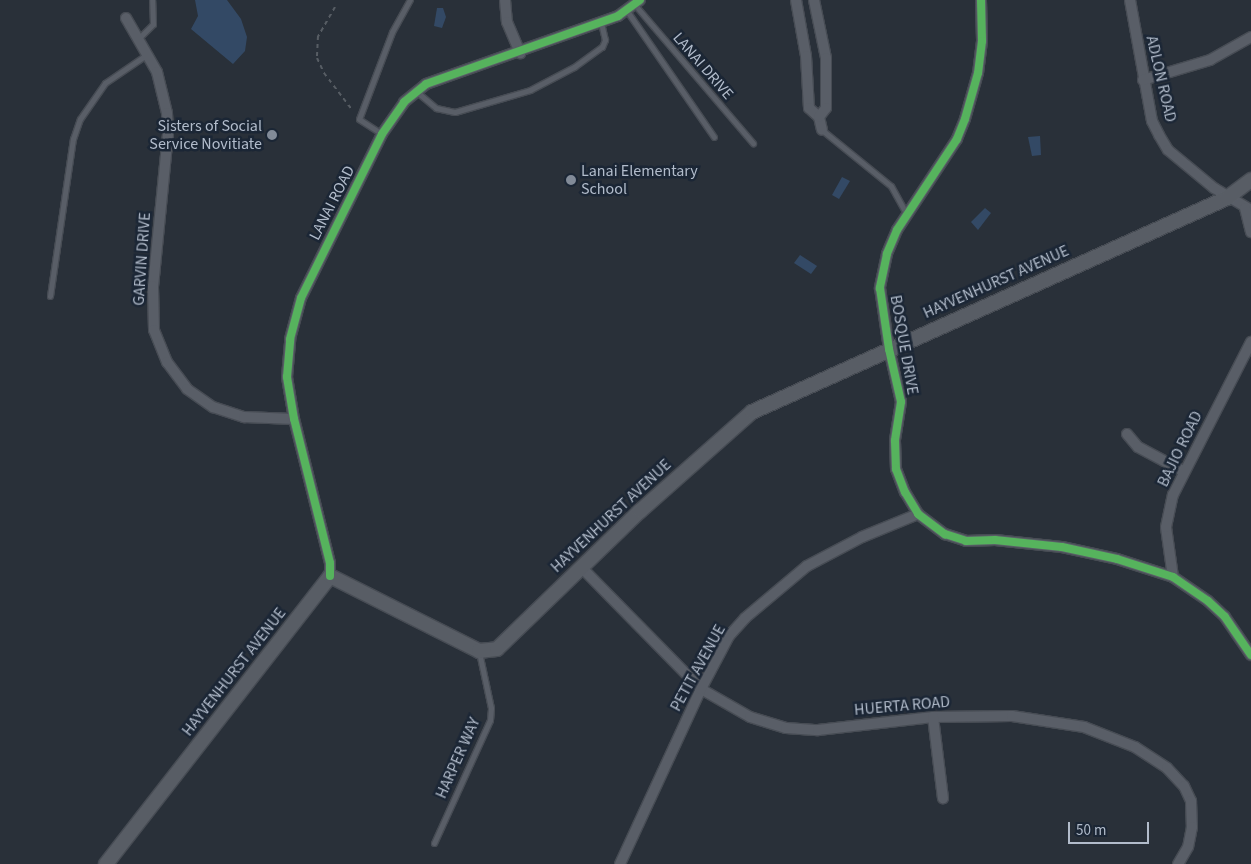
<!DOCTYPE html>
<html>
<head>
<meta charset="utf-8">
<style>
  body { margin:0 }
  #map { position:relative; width:1251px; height:864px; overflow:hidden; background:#293039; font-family:"Source Sans 3",sans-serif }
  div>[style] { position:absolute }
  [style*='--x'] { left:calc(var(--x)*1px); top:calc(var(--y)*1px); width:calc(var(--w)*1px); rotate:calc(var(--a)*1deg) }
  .water>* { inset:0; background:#334965 }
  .path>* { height:2px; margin-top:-1px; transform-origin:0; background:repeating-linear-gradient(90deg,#575d64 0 4px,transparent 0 8px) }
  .roads { filter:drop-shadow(1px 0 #474c54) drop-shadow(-1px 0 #474c54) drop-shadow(0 1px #474c54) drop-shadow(0 -1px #474c54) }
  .service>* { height:5px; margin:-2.5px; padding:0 2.5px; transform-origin:2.5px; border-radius:2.5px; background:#595e67 }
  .minor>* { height:10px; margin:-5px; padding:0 5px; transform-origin:5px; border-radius:5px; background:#595e67 }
  .secondary>* { height:14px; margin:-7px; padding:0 7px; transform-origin:7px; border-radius:7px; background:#585d65 }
  .cycleway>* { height:8px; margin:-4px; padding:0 4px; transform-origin:4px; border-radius:4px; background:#56b35d }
  .dots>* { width:14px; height:14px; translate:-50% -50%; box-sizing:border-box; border:2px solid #1b2635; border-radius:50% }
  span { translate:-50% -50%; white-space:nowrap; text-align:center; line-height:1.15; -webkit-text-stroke:5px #1b2635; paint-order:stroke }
  .street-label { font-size:16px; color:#b2bccb }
  .poi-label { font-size:16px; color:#b2bccb }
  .right { translate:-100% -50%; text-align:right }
  .left { translate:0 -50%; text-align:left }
  .scale { position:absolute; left:1068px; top:822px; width:81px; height:22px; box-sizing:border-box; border:2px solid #b2bccb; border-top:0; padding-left:6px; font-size:15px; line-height:18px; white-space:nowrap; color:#b2bccb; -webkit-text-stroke:4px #1b2635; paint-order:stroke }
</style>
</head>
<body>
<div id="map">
  <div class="water">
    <i style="clip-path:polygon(195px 0,227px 0,241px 19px,247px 37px,245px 51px,233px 64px,191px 29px,198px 16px)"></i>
    <i style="clip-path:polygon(437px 8px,443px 8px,446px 17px,442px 28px,434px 26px)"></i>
    <i style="clip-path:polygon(1040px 136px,1041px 155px,1032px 156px,1028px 137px)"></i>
    <i style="clip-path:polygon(842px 177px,850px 181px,839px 199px,832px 195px)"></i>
    <i style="clip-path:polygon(985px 208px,991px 213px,978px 230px,971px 222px)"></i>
    <i style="clip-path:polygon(800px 255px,817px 266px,811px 274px,794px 263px)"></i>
  </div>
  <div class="path">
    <i style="--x:335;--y:7;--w:34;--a:120"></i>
    <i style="--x:318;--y:36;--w:22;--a:93"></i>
    <i style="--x:317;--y:58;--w:17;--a:65"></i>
    <i style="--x:324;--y:73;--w:48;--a:52.7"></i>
  </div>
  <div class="roads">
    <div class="service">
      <i style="--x:635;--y:5;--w:182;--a:49.5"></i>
      <i style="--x:627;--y:11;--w:153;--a:55.4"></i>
      <i style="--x:138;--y:39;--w:21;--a:-45"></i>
      <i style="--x:153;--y:24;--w:24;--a:-92"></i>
      <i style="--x:417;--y:92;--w:25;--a:40"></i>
      <i style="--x:436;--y:108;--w:19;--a:12"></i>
      <i style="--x:455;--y:112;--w:78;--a:-16.3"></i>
      <i style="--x:530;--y:90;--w:50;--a:-27.6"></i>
      <i style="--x:574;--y:67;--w:34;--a:-36"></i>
      <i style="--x:602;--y:47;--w:8;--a:-67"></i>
      <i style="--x:605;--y:40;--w:17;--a:-103"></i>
      <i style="--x:822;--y:130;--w:89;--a:39.1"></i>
      <i style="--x:891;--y:186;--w:33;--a:61"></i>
      <i style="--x:382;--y:134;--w:27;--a:-147"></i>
      <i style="--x:359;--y:119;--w:93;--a:-69.2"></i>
      <i style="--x:392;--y:32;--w:37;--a:-61"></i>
      <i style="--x:50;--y:296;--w:159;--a:-81.7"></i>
      <i style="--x:73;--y:139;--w:21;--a:-71"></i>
      <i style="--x:80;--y:119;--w:44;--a:-55.2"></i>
      <i style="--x:105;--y:83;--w:50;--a:-34.3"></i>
      <i style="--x:434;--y:843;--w:135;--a:-65.5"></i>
      <i style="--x:490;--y:720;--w:12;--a:-85"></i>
      <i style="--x:491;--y:708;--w:57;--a:-102.1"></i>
    </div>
    <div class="minor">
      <i style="--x:505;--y:0;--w:22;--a:85"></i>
      <i style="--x:507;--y:22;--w:34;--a:67"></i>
      <i style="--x:796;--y:0;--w:57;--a:79.9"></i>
      <i style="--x:806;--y:56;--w:52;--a:86.7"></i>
      <i style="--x:809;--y:108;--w:13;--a:42"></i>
      <i style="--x:819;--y:117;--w:13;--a:77"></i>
      <i style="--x:814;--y:0;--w:59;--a:78.3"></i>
      <i style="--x:826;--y:58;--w:50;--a:90"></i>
      <i style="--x:826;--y:108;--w:11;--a:128"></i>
      <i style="--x:981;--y:0;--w:41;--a:88.6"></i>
      <i style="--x:982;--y:41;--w:32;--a:97"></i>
      <i style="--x:978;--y:73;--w:48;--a:105.8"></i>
      <i style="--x:965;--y:119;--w:22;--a:112"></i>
      <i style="--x:957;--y:139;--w:109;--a:123.4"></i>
      <i style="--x:897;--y:230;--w:26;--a:113"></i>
      <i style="--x:887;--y:254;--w:35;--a:102"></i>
      <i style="--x:880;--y:288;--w:62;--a:81.6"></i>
      <i style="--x:889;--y:349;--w:54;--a:77.2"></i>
      <i style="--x:901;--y:402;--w:39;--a:99"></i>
      <i style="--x:895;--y:441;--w:28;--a:88"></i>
      <i style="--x:896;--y:469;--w:25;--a:69"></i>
      <i style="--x:905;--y:492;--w:26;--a:59"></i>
      <i style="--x:918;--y:514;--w:34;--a:37"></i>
      <i style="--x:945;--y:534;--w:22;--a:18"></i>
      <i style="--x:966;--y:541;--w:29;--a:-2"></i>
      <i style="--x:995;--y:540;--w:67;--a:6"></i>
      <i style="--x:1062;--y:547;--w:56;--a:12.3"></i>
      <i style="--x:1117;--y:559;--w:59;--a:17.8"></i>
      <i style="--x:1173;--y:577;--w:42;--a:34.4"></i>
      <i style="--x:1208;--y:601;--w:23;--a:43"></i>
      <i style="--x:1225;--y:617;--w:46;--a:55.6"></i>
      <i style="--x:1130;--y:0;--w:123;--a:79.7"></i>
      <i style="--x:1152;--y:121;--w:16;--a:63"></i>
      <i style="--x:1159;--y:135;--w:17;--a:59"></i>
      <i style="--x:1168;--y:150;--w:60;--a:39.6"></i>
      <i style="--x:1214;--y:188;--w:43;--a:30.7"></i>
      <i style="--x:126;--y:18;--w:62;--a:60.1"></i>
      <i style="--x:157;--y:72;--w:42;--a:76.3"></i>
      <i style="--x:167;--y:113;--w:21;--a:87"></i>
      <i style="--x:168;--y:134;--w:153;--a:95.6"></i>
      <i style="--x:153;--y:286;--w:44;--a:88.7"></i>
      <i style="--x:154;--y:330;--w:35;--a:68"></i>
      <i style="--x:167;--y:362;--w:34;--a:53"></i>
      <i style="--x:187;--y:389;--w:32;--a:35"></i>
      <i style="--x:213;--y:407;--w:33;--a:18"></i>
      <i style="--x:244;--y:417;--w:50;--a:2.3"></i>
      <i style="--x:1143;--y:80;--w:70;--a:-16.6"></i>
      <i style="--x:1210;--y:60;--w:47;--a:-29.3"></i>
      <i style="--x:1245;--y:208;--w:25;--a:76"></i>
      <i style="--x:1127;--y:434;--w:17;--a:50"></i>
      <i style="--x:1138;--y:447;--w:51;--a:28.1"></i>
      <i style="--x:582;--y:568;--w:170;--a:45.5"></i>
      <i style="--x:701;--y:689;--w:56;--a:29.7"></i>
      <i style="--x:750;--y:717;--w:38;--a:17"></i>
      <i style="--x:786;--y:728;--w:32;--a:4"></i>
      <i style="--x:818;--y:730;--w:116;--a:-6.4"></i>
      <i style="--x:933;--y:717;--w:79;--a:-0.7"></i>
      <i style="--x:1012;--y:716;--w:73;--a:8.7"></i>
      <i style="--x:1084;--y:727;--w:55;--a:21.4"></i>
      <i style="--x:1135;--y:747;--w:38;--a:33"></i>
      <i style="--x:1167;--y:768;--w:25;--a:47"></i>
      <i style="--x:1184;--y:786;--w:17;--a:65"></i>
      <i style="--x:1191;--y:801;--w:26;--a:88"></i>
      <i style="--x:1192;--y:827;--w:20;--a:101"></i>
      <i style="--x:1188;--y:847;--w:20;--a:120"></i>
      <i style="--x:330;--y:576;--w:13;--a:-90"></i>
      <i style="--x:330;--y:563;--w:148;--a:-104"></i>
      <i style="--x:294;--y:419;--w:43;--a:-99.5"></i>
      <i style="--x:287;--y:377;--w:38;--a:-85"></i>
      <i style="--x:290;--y:339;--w:42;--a:-75"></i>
      <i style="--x:301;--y:298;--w:183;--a:-63.7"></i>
      <i style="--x:382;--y:134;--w:39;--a:-55"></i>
      <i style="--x:404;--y:102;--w:28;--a:-39"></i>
      <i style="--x:426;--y:84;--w:204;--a:-19.5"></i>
      <i style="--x:618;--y:16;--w:27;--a:-36"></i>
      <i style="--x:1173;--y:577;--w:50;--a:-98"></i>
      <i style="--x:1166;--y:527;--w:33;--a:-78"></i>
      <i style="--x:1173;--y:495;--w:172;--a:-63"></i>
      <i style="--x:933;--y:717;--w:82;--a:83"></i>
      <i style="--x:620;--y:864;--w:193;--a:-65.2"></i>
      <i style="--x:701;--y:689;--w:60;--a:-62.2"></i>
      <i style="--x:729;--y:636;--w:24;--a:-48"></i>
      <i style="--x:745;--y:618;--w:81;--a:-40"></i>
      <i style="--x:807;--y:566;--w:62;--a:-27.8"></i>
      <i style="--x:862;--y:537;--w:61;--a:-22.3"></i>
    </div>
    <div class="secondary">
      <i style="--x:106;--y:864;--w:365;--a:-52.1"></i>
      <i style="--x:330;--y:576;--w:167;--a:26.7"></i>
      <i style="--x:479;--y:651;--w:18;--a:-6"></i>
      <i style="--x:497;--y:649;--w:199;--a:-44"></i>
      <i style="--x:640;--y:511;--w:149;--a:-41.5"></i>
      <i style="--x:752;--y:412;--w:521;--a:-24.25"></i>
      <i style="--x:1227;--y:198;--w:30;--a:-37"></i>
    </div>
  </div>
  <div class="cycleway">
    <i style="--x:981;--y:0;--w:41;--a:88.6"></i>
    <i style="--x:982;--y:41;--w:32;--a:97"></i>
    <i style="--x:978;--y:73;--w:48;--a:105.8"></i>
    <i style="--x:965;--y:119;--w:22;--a:112"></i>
    <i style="--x:957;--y:139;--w:109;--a:123.4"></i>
    <i style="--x:897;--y:230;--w:26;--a:113"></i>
    <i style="--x:887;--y:254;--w:35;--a:102"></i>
    <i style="--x:880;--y:288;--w:62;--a:81.6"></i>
    <i style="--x:889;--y:349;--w:54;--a:77.2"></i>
    <i style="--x:901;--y:402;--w:39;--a:99"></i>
    <i style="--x:895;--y:441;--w:28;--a:88"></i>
    <i style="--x:896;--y:469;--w:25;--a:69"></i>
    <i style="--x:905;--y:492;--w:26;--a:59"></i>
    <i style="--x:918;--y:514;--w:34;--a:37"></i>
    <i style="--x:945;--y:534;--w:22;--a:18"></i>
    <i style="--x:966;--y:541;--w:29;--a:-2"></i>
    <i style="--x:995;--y:540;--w:67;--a:6"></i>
    <i style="--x:1062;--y:547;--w:56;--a:12.3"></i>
    <i style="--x:1117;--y:559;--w:59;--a:17.8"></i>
    <i style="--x:1173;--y:577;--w:42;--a:34.4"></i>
    <i style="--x:1208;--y:601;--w:23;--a:43"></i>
    <i style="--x:1225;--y:617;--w:46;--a:55.6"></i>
    <i style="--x:330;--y:576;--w:13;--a:-90"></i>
    <i style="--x:330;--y:563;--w:148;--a:-104"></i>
    <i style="--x:294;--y:419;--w:43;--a:-99.5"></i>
    <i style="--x:287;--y:377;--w:38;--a:-85"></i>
    <i style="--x:290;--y:339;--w:42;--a:-75"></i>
    <i style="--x:301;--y:298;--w:183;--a:-63.7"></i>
    <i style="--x:382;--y:134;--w:39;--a:-55"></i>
    <i style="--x:404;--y:102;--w:28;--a:-39"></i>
    <i style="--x:426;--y:84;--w:204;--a:-19.5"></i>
    <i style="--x:618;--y:16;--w:27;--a:-36"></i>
  </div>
  <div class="dots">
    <i style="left:272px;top:135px;background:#828b98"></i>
    <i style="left:571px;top:180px;background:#828b98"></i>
  </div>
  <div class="street-label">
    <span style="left:703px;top:66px;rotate:49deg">LANAI DRIVE</span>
    <span style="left:1161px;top:79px;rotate:77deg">ADLON ROAD</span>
    <span style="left:332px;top:203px;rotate:-63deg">LANAI ROAD</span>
    <span style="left:142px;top:259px;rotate:-86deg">GARVIN DRIVE</span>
    <span style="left:996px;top:282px;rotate:-24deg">HAYVENHURST AVENUE</span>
    <span style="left:904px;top:345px;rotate:80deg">BOSQUE DRIVE</span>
    <span style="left:1180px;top:449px;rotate:-64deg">BAJIO ROAD</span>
    <span style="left:611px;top:516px;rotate:-43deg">HAYVENHURST AVENUE</span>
    <span style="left:698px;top:668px;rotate:-61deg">PETIT AVENUE</span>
    <span style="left:234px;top:672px;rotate:-52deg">HAYVENHURST AVENUE</span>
    <span style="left:902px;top:706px;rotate:-5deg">HUERTA ROAD</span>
    <span style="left:458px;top:758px;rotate:-66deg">HARPER WAY</span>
  </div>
  <div class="poi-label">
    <span class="right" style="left:262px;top:135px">Sisters of Social<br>Service Novitiate</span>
    <span class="left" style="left:581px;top:180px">Lanai Elementary<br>School</span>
  </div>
  <div class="scale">50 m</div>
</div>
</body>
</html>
